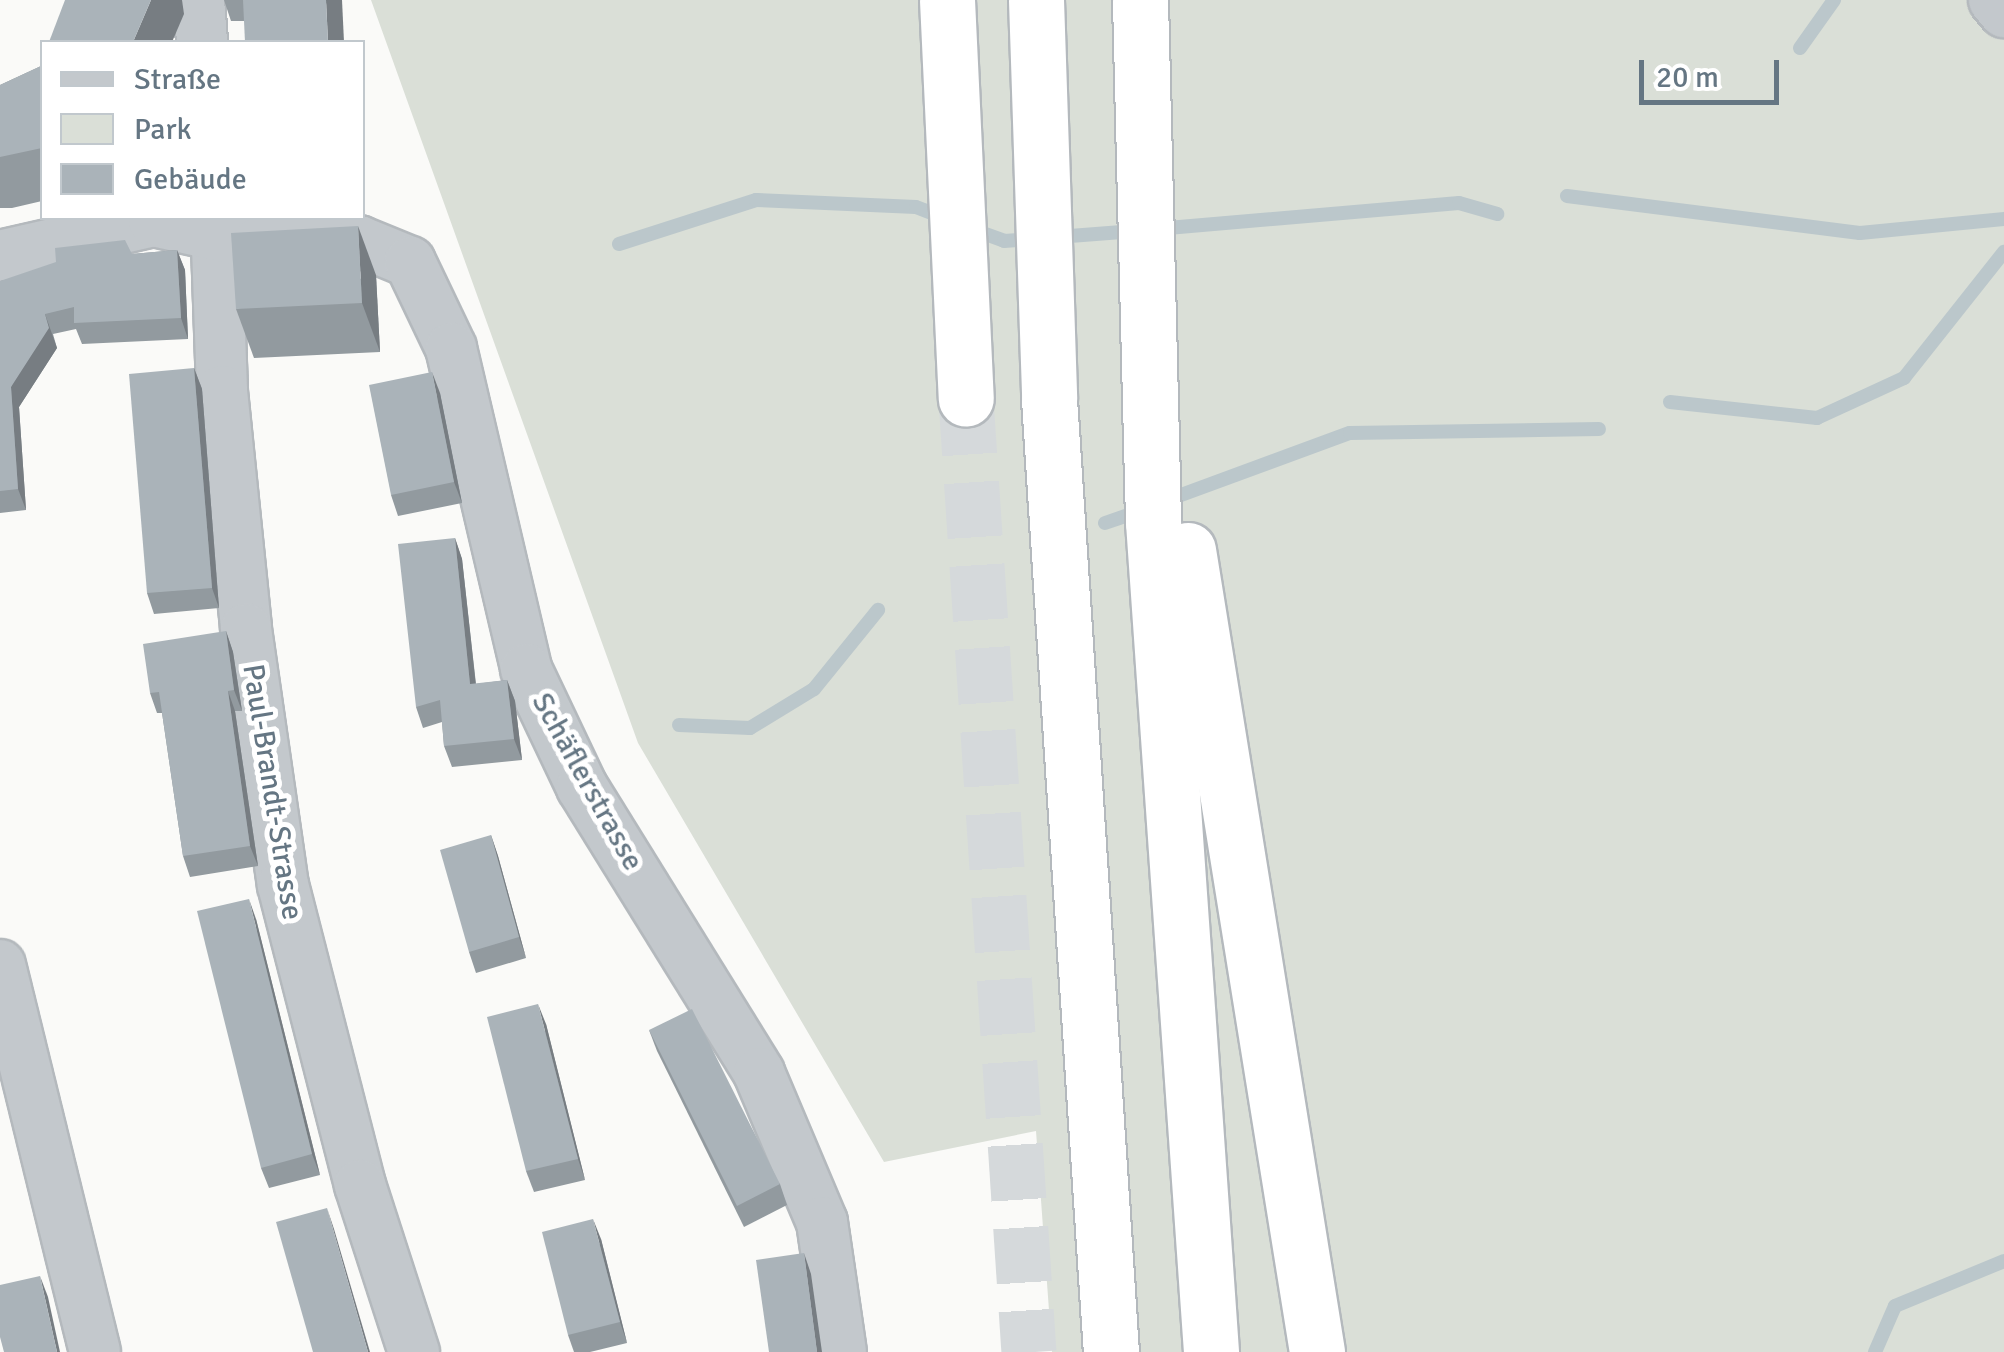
<!DOCTYPE html>
<html>
<head>
<meta charset="utf-8">
<style>
  body { margin:0 }
  #map { position:relative; width:2004px; height:1352px; overflow:hidden; background:#fafaf8; font-family:Signika,sans-serif }
  div>[style] { position:absolute }
  [style*='--x'] { left:calc(var(--x)*1px); top:calc(var(--y)*1px); width:calc(var(--w)*1px); rotate:calc(var(--a)*1deg) }
  .green>* { inset:0; background:#dadfd7 }
  .stream>* { height:14px; margin:-7px; padding:0 7px; transform-origin:7px; border-radius:7px; background:#bbc7cb }
  .highway-tunnel>* { height:55px; margin-top:-27.5px; transform-origin:0; background:repeating-linear-gradient(90deg,#d5d9db 0 55px,transparent 0 83px) }
  .roads { filter:drop-shadow(2px 0 #b4b9bd) drop-shadow(-2px 0 #b4b9bd) drop-shadow(0 2px #b4b9bd) drop-shadow(0 -2px #b4b9bd) }
  .street>* { height:50px; margin:-25px; padding:0 25px; transform-origin:25px; border-radius:25px; background:#c3c8cc }
  .highway>* { height:55px; margin:-27.5px; padding:0 27.5px; transform-origin:27.5px; border-radius:27.5px; background:#fff }
  .wall>* { inset:0; background:#929a9f }
  .shaded-wall>* { inset:0; background:#777d82 }
  .building>* { inset:0; background:#aab3b9 }
  span { translate:-50% -50%; white-space:nowrap; text-align:center; line-height:1.15; -webkit-text-stroke:10px #fff; paint-order:stroke }
  .street-label { font-size:30px; color:#657683 }
  .legend { position:absolute; left:40px; top:40px; width:325px; height:180px; box-sizing:border-box; background:#fff; border:2px solid #c1c8cd; margin:0; padding:12px 18px; list-style:none; font-size:30px; color:#657683 }
  .legend li { display:flex; align-items:center; gap:20px; height:50px }
  .legend b { width:50px; border:2px solid #c1c8cd }
  .scale { position:absolute; left:1639px; top:60px; width:140px; height:45px; box-sizing:border-box; border:5px solid #657683; border-top:0; padding-left:12px; font-size:30px; line-height:35px; white-space:nowrap; color:#657683; -webkit-text-stroke:8px #fff; paint-order:stroke }
</style>
</head>
<body>
<div id="map">
  <div class="green">
    <i style="clip-path:polygon(371px 0,2004px 0,2004px 1352px,1052px 1352px,1036px 1131px,884px 1162px,638px 743px)"></i>
  </div>
  <div class="stream">
    <i style="--x:1800;--y:48;--w:59;--a:-54.7"></i>
    <i style="--x:1567;--y:196;--w:295;--a:7.2"></i>
    <i style="--x:1860;--y:233;--w:145;--a:-5.6"></i>
    <i style="--x:969;--y:228;--w:37;--a:20"></i>
    <i style="--x:1004;--y:241;--w:31;--a:-4"></i>
    <i style="--x:1156;--y:229;--w:304;--a:-4.9"></i>
    <i style="--x:1459;--y:203;--w:40;--a:16"></i>
    <i style="--x:1057;--y:237;--w:78;--a:-4.4"></i>
    <i style="--x:619;--y:244;--w:144;--a:-17.8"></i>
    <i style="--x:756;--y:200;--w:160;--a:2.5"></i>
    <i style="--x:916;--y:207;--w:31;--a:21"></i>
    <i style="--x:1670;--y:402;--w:148;--a:6.2"></i>
    <i style="--x:1817;--y:418;--w:96;--a:-24.7"></i>
    <i style="--x:1904;--y:378;--w:161;--a:-51.6"></i>
    <i style="--x:1162;--y:502;--w:200;--a:-20.2"></i>
    <i style="--x:1350;--y:433;--w:249;--a:-0.9"></i>
    <i style="--x:1105;--y:523;--w:39;--a:-19"></i>
    <i style="--x:679;--y:725;--w:71;--a:2.4"></i>
    <i style="--x:750;--y:728;--w:75;--a:-31.4"></i>
    <i style="--x:814;--y:689;--w:102;--a:-51"></i>
    <i style="--x:1875;--y:1352;--w:50;--a:-66.5"></i>
    <i style="--x:1895;--y:1306;--w:118;--a:-22.4"></i>
  </div>
  <div class="highway-tunnel">
    <i style="--x:966;--y:399;--w:955;--a:86.22"></i>
  </div>
  <div class="roads">
    <div class="street">
      <i style="--x:199;--y:0;--w:42;--a:85.9"></i>
      <i style="--x:1994;--y:0;--w:16;--a:50"></i>
      <i style="--x:216;--y:218;--w:173;--a:88"></i>
      <i style="--x:222;--y:391;--w:239;--a:84.2"></i>
      <i style="--x:246;--y:629;--w:259;--a:81.8"></i>
      <i style="--x:283;--y:885;--w:310;--a:75.6"></i>
      <i style="--x:360;--y:1185;--w:176;--a:72.1"></i>
      <i style="--x:0;--y:256;--w:158;--a:-12.8"></i>
      <i style="--x:154;--y:221;--w:106;--a:12.6"></i>
      <i style="--x:257;--y:244;--w:102;--a:-1.7"></i>
      <i style="--x:359;--y:241;--w:55;--a:22.4"></i>
      <i style="--x:410;--y:262;--w:95;--a:64.5"></i>
      <i style="--x:451;--y:348;--w:330;--a:76.8"></i>
      <i style="--x:526;--y:669;--w:131;--a:64.6"></i>
      <i style="--x:582;--y:787;--w:336;--a:58.2"></i>
      <i style="--x:759;--y:1073;--w:162;--a:67.1"></i>
      <i style="--x:822;--y:1222;--w:131;--a:81.7"></i>
      <i style="--x:0;--y:965;--w:398;--a:76.2"></i>
    </div>
    <div class="highway">
      <i style="--x:947;--y:0;--w:399;--a:87.3"></i>
      <i style="--x:1036;--y:0;--w:399;--a:88.1"></i>
      <i style="--x:1049;--y:399;--w:955;--a:86.28"></i>
      <i style="--x:1140;--y:0;--w:522;--a:88.57"></i>
      <i style="--x:1153;--y:522;--w:832;--a:86"></i>
      <i style="--x:1188;--y:550;--w:812;--a:80.86"></i>
    </div>
  </div>
  <div class="wall">
    <i style="clip-path:polygon(224px 0,342px 0,244px 21px,231px 21px)"></i>
    <i style="clip-path:polygon(42px 61px,42px 201px,12px 208px,0 208px,0 85px,41px 66px)"></i>
    <i style="clip-path:polygon(177px 250px,185px 270px,188px 339px,82px 344px,76px 329px,53px 334px,57px 348px,19px 407px,26px 510px,0 513px,0 281px,132px 254px)"></i>
    <i style="clip-path:polygon(376px 275px,380px 352px,254px 358px,236px 309px)"></i>
    <i style="clip-path:polygon(194px 368px,202px 389px,219px 608px,154px 614px,147px 593px)"></i>
    <i style="clip-path:polygon(440px 393px,462px 503px,398px 516px,391px 495px)"></i>
    <i style="clip-path:polygon(455px 538px,462px 559px,476px 684px,507px 680px,515px 701px,522px 760px,452px 767px,444px 746px,442px 722px,423px 728px,416px 707px)"></i>
    <i style="clip-path:polygon(226px 631px,233px 652px,242px 711px,235px 711px,258px 866px,190px 877px,183px 856px,162px 713px,157px 713px,150px 693px)"></i>
    <i style="clip-path:polygon(491px 835px,498px 856px,526px 958px,476px 973px,469px 952px)"></i>
    <i style="clip-path:polygon(256px 919px,320px 1175px,269px 1188px,261px 1168px)"></i>
    <i style="clip-path:polygon(546px 1024px,585px 1180px,534px 1192px,526px 1171px)"></i>
    <i style="clip-path:polygon(649px 1030px,780px 1184px,787px 1205px,744px 1227px,657px 1051px)"></i>
    <i style="clip-path:polygon(601px 1239px,627px 1343px,590px 1352px,574px 1352px,568px 1335px)"></i>
  </div>
  <div class="shaded-wall">
    <i style="clip-path:polygon(151px 0,182px 0,184px 14px,172px 42px,133px 42px)"></i>
    <i style="clip-path:polygon(326px 0,342px 0,344px 42px,328px 42px)"></i>
    <i style="clip-path:polygon(358px 226px,376px 275px,380px 352px,362px 303px)"></i>
    <i style="clip-path:polygon(177px 250px,185px 270px,188px 339px,181px 318px)"></i>
    <i style="clip-path:polygon(45px 314px,57px 348px,19px 407px,26px 510px,18px 489px,11px 387px)"></i>
    <i style="clip-path:polygon(194px 368px,202px 389px,219px 608px,212px 588px)"></i>
    <i style="clip-path:polygon(432px 372px,440px 393px,462px 503px,454px 482px)"></i>
    <i style="clip-path:polygon(455px 538px,462px 559px,478px 705px,470px 684px)"></i>
    <i style="clip-path:polygon(226px 631px,233px 652px,242px 711px,234px 690px)"></i>
    <i style="clip-path:polygon(507px 680px,515px 701px,522px 760px,514px 739px)"></i>
    <i style="clip-path:polygon(228px 691px,235px 711px,258px 866px,250px 846px)"></i>
    <i style="clip-path:polygon(491px 835px,498px 856px,526px 958px,519px 937px)"></i>
    <i style="clip-path:polygon(249px 899px,256px 919px,320px 1175px,312px 1154px)"></i>
    <i style="clip-path:polygon(538px 1004px,546px 1024px,585px 1180px,578px 1159px)"></i>
    <i style="clip-path:polygon(327px 1208px,334px 1229px,370px 1352px,368px 1352px)"></i>
    <i style="clip-path:polygon(593px 1219px,601px 1239px,627px 1343px,620px 1322px)"></i>
    <i style="clip-path:polygon(804px 1253px,811px 1274px,822px 1352px,817px 1352px)"></i>
    <i style="clip-path:polygon(40px 1276px,48px 1297px,60px 1352px,57px 1352px)"></i>
  </div>
  <div class="building">
    <i style="clip-path:polygon(65px 0,151px 0,133px 42px,49px 42px)"></i>
    <i style="clip-path:polygon(243px 0,326px 0,328px 42px,245px 42px)"></i>
    <i style="clip-path:polygon(42px 61px,42px 148px,0 157px,0 85px,41px 66px)"></i>
    <i style="clip-path:polygon(358px 226px,362px 303px,236px 309px,231px 233px)"></i>
    <i style="clip-path:polygon(125px 240px,132px 254px,177px 250px,181px 318px,74px 323px,74px 307px,45px 314px,49px 328px,11px 387px,18px 489px,0 491px,0 281px,56px 262px,55px 248px)"></i>
    <i style="clip-path:polygon(194px 368px,212px 588px,147px 593px,129px 374px)"></i>
    <i style="clip-path:polygon(432px 372px,454px 482px,391px 495px,369px 385px)"></i>
    <i style="clip-path:polygon(455px 538px,470px 684px,507px 680px,514px 739px,444px 746px,440px 700px,416px 707px,398px 544px)"></i>
    <i style="clip-path:polygon(226px 631px,234px 690px,228px 691px,250px 846px,183px 856px,159px 692px,150px 693px,143px 644px)"></i>
    <i style="clip-path:polygon(491px 835px,519px 937px,469px 952px,440px 850px)"></i>
    <i style="clip-path:polygon(249px 899px,312px 1154px,261px 1168px,197px 911px)"></i>
    <i style="clip-path:polygon(538px 1004px,578px 1159px,526px 1171px,487px 1017px)"></i>
    <i style="clip-path:polygon(692px 1009px,780px 1184px,737px 1206px,649px 1030px)"></i>
    <i style="clip-path:polygon(327px 1208px,368px 1352px,313px 1352px,276px 1222px)"></i>
    <i style="clip-path:polygon(593px 1219px,620px 1322px,568px 1335px,542px 1232px)"></i>
    <i style="clip-path:polygon(804px 1253px,817px 1352px,769px 1352px,756px 1260px)"></i>
    <i style="clip-path:polygon(40px 1276px,57px 1352px,4px 1352px,0 1337px,0 1285px)"></i>
  </div>
  <div class="street-label">
    <span style="left:587px;top:782px;rotate:61deg">Schäflerstrasse</span>
    <span style="left:272px;top:792px;rotate:81deg">Paul-Brandt-Strasse</span>
  </div>
  <ul class="legend">
  <li><b style="height:12px;background:#c3c8cc"></b>Straße</li>
  <li><b style="height:28px;background:#dadfd7"></b>Park</li>
  <li><b style="height:28px;background:#aab3b9"></b>Gebäude</li>
  </ul>
  <div class="scale">20 m</div>
</div>
</body>
</html>
